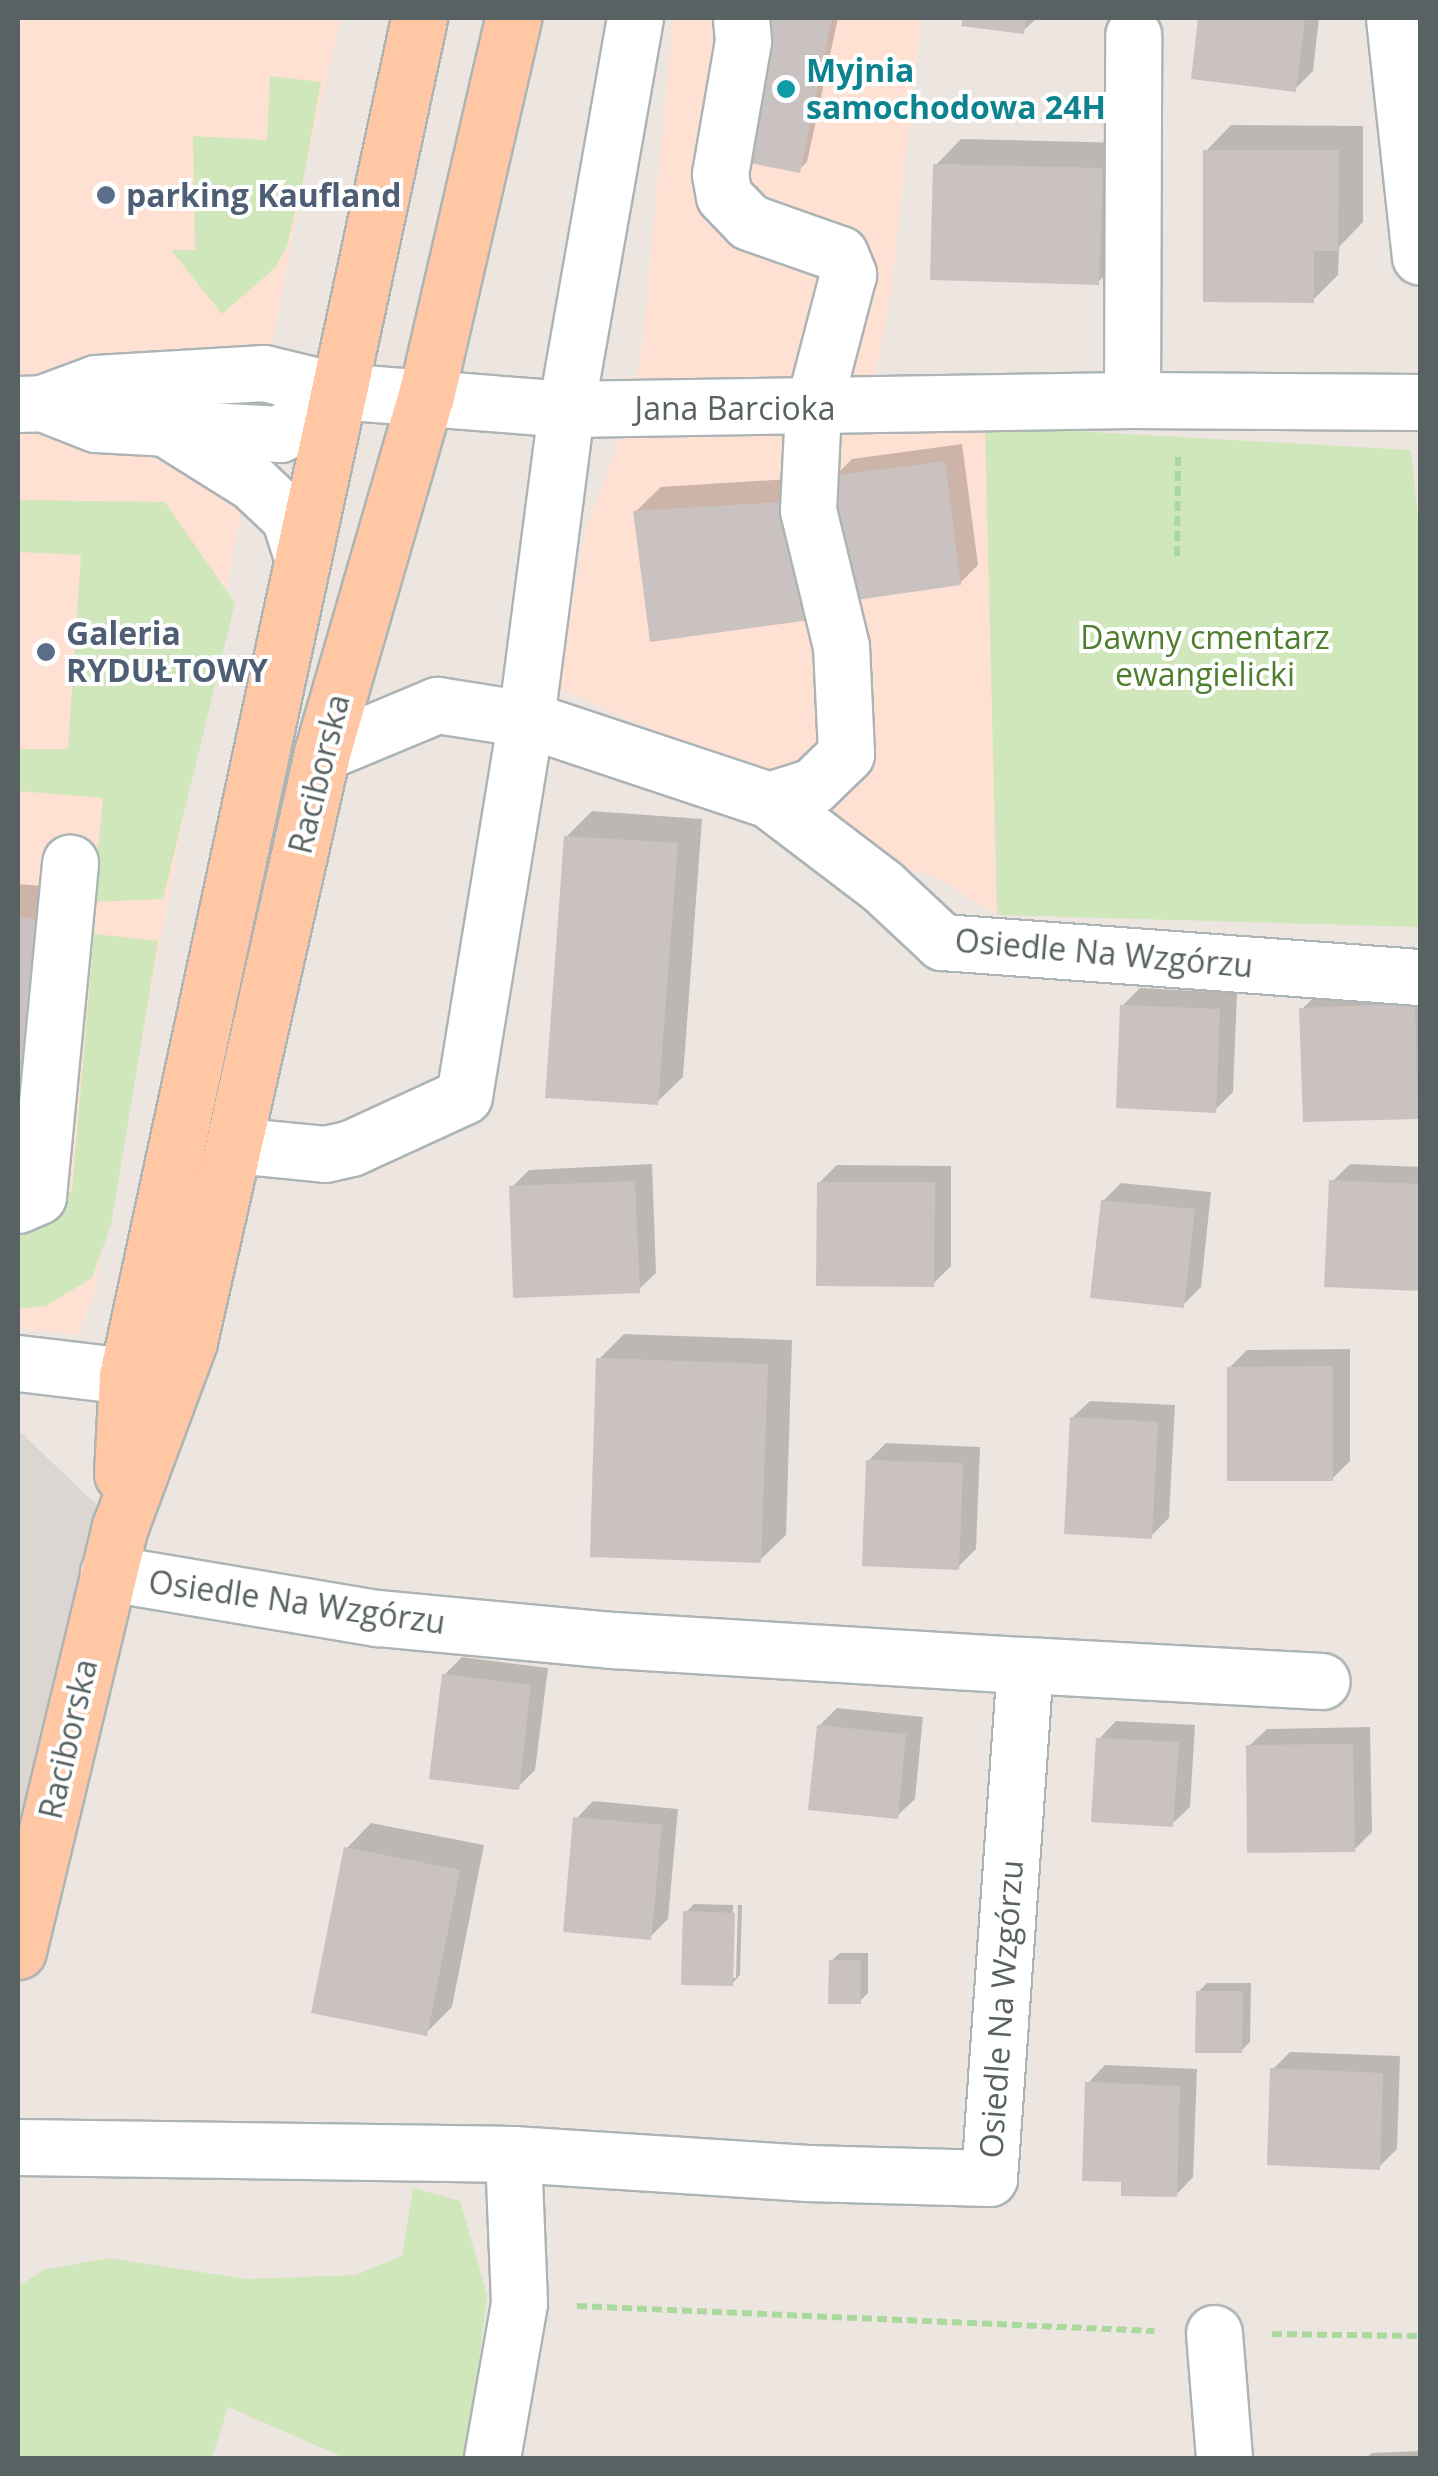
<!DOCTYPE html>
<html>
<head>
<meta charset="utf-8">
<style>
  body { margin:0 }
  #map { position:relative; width:1438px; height:2476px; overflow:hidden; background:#ede5e0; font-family:"Open Sans",sans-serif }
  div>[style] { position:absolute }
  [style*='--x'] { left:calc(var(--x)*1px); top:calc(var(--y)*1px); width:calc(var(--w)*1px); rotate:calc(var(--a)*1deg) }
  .commercial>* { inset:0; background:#ffe1d4 }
  .industrial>* { inset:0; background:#dcd6d3 }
  .green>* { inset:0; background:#cfe7bb }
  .shadow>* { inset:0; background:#0003 }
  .building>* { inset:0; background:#cac2c0 }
  .path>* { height:6px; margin-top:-3px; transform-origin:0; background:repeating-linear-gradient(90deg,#a9d99d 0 10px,transparent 0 15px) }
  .roads { filter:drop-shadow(2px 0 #acb4b5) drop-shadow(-2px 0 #acb4b5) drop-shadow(0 2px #acb4b5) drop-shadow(0 -2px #acb4b5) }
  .minor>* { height:55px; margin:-27.5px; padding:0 27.5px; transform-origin:27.5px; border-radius:27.5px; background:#fff }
  .major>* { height:55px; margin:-27.5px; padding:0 27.5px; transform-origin:27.5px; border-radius:27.5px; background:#ffc7a4 }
  .dots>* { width:28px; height:28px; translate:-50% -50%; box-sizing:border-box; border:5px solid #fff; border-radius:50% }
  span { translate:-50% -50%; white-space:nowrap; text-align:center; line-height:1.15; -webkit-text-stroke:8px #fff; paint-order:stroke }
  .culture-label { font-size:32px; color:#0d838f; font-weight:700 }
  .left { translate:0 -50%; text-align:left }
  .service-label { font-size:32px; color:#4e5e75; font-weight:700 }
  .street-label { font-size:32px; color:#596263 }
  .park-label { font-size:32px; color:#4e7e2e }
  .frame { position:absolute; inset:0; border:20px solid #596263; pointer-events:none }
</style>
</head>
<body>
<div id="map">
  <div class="commercial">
    <i style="clip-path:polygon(18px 18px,341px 18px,304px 177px,93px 1300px,77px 1335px,18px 1328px)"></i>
    <i style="clip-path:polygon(673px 18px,921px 18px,891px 294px,865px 426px,985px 426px,997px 915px,936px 877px,874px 859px,730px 765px,558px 687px,586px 529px,610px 466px,641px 357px)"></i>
  </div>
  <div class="industrial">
    <i style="clip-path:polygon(18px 1430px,120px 1527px,18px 1951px)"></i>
  </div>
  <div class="green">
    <i style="clip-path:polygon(270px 76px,321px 82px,305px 171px,287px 246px,275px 268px,222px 314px,171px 250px,195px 250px,193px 136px,267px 140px)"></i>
    <i style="clip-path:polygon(985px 426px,1411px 450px,1420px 537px,1420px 927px,997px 915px)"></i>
    <i style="clip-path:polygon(18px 500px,165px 502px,235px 603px,163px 899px,93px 902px,103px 798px,18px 791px,18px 749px,68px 749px,81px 555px,18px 552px)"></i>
    <i style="clip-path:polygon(94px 934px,158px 941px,111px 1225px,92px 1278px,46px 1306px,18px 1309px,18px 1233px,32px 1232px,72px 1190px)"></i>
    <i style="clip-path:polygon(413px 2188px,460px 2201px,487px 2295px,468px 2458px,345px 2458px,228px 2407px,212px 2458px,18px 2458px,18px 2286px,44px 2270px,108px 2258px,246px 2279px,355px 2275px,402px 2256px)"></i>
  </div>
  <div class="shadow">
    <i style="clip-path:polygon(773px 18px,838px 18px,807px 162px,799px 170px,743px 159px)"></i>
    <i style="clip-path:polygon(965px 18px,1037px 18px,1023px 31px,964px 23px)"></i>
    <i style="clip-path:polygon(1200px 18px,1319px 18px,1313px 71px,1295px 89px,1193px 77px)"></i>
    <i style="clip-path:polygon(1231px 125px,1363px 126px,1363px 222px,1339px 247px,1338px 275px,1313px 300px,1206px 151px)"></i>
    <i style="clip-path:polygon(961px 139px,1127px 143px,1124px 257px,1098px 282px,936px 165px)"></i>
    <i style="clip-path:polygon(962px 444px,978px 565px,960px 583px,834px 477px,852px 459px)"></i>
    <i style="clip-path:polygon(820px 477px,835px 592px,635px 512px,661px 487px)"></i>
    <i style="clip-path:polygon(592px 811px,702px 819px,683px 1077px,657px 1102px,566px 837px)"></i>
    <i style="clip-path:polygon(18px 884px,67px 888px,18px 1177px)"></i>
    <i style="clip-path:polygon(1140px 988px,1237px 993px,1233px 1092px,1215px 1110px,1122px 1006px)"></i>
    <i style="clip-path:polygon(1420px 988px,1420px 1113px,1417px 1116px,1302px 1009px,1320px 991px)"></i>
    <i style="clip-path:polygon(652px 1164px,656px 1273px,638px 1290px,511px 1188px,529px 1170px)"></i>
    <i style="clip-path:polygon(1350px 1164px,1420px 1167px,1420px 1289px,1327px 1284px,1332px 1182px)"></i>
    <i style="clip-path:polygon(837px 1165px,951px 1166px,951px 1266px,933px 1284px,819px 1183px)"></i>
    <i style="clip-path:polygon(1121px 1183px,1211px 1192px,1201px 1287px,1183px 1305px,1103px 1201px)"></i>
    <i style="clip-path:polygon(624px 1334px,792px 1340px,786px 1535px,760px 1560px,599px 1359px)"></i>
    <i style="clip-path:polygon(1350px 1349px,1350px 1461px,1332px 1479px,1229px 1368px,1247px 1350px)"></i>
    <i style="clip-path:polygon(1090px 1401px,1175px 1405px,1169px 1518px,1151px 1536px,1072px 1418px)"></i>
    <i style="clip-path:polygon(886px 1443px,980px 1447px,976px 1549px,958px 1567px,868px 1461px)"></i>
    <i style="clip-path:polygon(462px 1657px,548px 1668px,535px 1770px,518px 1787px,444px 1675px)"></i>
    <i style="clip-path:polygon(837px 1708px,923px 1717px,915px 1799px,897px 1816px,819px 1726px)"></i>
    <i style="clip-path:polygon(1116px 1721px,1195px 1725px,1190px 1807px,1172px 1824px,1099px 1739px)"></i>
    <i style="clip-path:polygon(1370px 1727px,1372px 1832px,1354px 1850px,1249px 1746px,1267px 1729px)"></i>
    <i style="clip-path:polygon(593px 1801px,678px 1809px,668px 1919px,650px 1937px,576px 1819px)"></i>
    <i style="clip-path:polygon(371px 1823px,484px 1845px,452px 2007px,426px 2033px,346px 1849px)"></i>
    <i style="clip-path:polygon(694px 1904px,733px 1905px,731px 1978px,736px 1978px,738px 1905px,742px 1905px,740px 1975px,732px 1984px,686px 1912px)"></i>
    <i style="clip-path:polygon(840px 1953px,868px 1953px,868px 1993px,859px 2002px,831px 1961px)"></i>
    <i style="clip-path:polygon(1207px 1983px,1251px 1983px,1250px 2042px,1241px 2051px,1198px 1992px)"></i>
    <i style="clip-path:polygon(1290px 2052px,1400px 2056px,1397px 2149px,1379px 2167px,1273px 2069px)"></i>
    <i style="clip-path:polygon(1105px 2065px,1197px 2069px,1193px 2177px,1176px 2195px,1124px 2180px,1088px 2083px)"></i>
    <i style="clip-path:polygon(1420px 2451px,1420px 2458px,1366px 2458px,1372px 2453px)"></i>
  </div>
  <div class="building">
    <i style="clip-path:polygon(771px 18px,832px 18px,800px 173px,740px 161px)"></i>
    <i style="clip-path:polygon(963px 18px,1026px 18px,1024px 34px,961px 26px)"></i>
    <i style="clip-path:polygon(1198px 18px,1305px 18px,1296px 92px,1191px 79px)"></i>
    <i style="clip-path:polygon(1203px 150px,1339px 150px,1338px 251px,1314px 251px,1314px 303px,1203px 302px)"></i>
    <i style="clip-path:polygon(933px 164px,1103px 168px,1099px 285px,930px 280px)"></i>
    <i style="clip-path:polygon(945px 461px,961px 585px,849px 601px,832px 476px)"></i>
    <i style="clip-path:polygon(796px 501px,810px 620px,650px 642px,633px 511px)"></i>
    <i style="clip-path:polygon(564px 836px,678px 843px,658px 1105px,545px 1098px)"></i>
    <i style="clip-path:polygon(18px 917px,37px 919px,20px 1110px,18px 1110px)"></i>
    <i style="clip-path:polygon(1415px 1004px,1418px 1119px,1303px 1122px,1299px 1008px)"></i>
    <i style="clip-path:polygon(1120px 1005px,1220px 1009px,1216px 1113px,1116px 1108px)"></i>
    <i style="clip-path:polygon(1329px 1180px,1420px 1184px,1420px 1291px,1324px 1287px)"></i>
    <i style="clip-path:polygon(635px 1181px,640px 1293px,513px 1298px,509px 1186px)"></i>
    <i style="clip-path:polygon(817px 1182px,935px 1182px,934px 1287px,816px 1286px)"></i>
    <i style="clip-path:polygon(1101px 1200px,1195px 1209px,1184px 1308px,1090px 1298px)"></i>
    <i style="clip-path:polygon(596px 1358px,768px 1364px,761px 1563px,590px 1557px)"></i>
    <i style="clip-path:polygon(1333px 1366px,1333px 1481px,1227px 1481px,1227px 1367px)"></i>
    <i style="clip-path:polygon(1070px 1417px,1158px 1422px,1152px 1539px,1064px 1534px)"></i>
    <i style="clip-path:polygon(866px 1460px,963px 1463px,959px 1570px,862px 1566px)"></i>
    <i style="clip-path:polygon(442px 1674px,531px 1685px,519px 1790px,429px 1779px)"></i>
    <i style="clip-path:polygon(817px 1725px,906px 1734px,898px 1819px,808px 1810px)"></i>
    <i style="clip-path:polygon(1096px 1738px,1179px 1742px,1173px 1827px,1091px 1822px)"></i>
    <i style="clip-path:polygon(1353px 1744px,1355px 1852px,1247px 1853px,1246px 1745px)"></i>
    <i style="clip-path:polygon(573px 1817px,662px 1825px,651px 1940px,563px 1932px)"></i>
    <i style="clip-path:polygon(344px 1847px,460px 1870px,427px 2036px,311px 2013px)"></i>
    <i style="clip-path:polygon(683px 1911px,735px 1913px,733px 1986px,681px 1985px)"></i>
    <i style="clip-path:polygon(829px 1960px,861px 1960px,861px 2004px,828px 2004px)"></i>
    <i style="clip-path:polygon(1196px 1991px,1243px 1991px,1242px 2053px,1195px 2053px)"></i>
    <i style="clip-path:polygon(1270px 2068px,1383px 2073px,1380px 2170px,1267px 2165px)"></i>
    <i style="clip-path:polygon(1085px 2082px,1180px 2086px,1177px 2197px,1121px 2196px,1121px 2182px,1082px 2181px)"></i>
  </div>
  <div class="path">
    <i style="--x:1177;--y:556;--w:99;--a:-89.4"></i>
    <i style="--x:577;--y:2306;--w:578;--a:2.48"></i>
    <i style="--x:1272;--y:2334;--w:148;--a:0.8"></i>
  </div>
  <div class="roads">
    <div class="minor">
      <i style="--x:741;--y:18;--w:23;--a:85"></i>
      <i style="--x:743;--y:41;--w:135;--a:99.8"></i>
      <i style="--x:720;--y:174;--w:22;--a:80"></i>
      <i style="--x:724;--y:196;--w:36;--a:46"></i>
      <i style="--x:749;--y:222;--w:96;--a:19.4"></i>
      <i style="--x:840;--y:254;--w:22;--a:68"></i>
      <i style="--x:848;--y:274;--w:138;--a:104.6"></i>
      <i style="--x:813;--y:408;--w:102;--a:92.8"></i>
      <i style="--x:808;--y:510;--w:140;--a:76.4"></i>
      <i style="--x:841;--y:646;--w:108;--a:87.3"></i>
      <i style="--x:846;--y:754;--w:46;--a:135.9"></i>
      <i style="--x:813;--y:786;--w:46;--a:162.3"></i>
      <i style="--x:1394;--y:18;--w:240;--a:83.8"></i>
      <i style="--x:1132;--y:400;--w:365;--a:-89.8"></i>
      <i style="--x:42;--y:403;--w:58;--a:21.3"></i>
      <i style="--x:96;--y:424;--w:184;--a:3.1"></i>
      <i style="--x:280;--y:434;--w:72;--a:-36.6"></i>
      <i style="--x:18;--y:404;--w:24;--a:-2"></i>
      <i style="--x:42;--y:403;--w:58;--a:-20.3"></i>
      <i style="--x:96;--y:383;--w:168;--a:-3.4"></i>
      <i style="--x:264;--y:373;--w:76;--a:13.7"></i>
      <i style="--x:338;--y:391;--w:229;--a:4.5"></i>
      <i style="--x:566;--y:409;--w:566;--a:-0.91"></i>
      <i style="--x:1132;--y:400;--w:288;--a:0.4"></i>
      <i style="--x:170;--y:431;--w:98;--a:32.1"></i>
      <i style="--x:253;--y:483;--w:50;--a:43.4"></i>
      <i style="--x:289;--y:517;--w:42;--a:72"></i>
      <i style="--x:322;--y:753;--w:125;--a:-22.7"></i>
      <i style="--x:437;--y:705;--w:90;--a:8.9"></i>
      <i style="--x:526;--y:719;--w:256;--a:18.4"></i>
      <i style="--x:769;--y:800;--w:143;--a:37.3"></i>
      <i style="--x:883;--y:887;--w:81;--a:43"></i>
      <i style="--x:942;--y:942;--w:479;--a:4.2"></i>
      <i style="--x:234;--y:1145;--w:91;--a:5.6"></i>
      <i style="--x:325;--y:1154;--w:27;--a:-13"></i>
      <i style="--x:351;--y:1148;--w:124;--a:-24.7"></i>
      <i style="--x:464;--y:1096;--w:382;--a:-80.7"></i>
      <i style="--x:526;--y:719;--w:313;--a:-82.6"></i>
      <i style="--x:566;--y:409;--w:397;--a:-80"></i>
      <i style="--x:18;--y:1205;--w:22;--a:-24"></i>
      <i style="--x:38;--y:1196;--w:335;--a:-84.5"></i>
      <i style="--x:18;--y:1363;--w:110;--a:6.8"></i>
      <i style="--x:108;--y:1573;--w:274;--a:9.5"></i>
      <i style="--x:378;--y:1618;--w:235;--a:5.4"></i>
      <i style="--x:612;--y:1640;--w:414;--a:3.5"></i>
      <i style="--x:18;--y:2147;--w:495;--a:0.8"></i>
      <i style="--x:513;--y:2154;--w:295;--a:3.7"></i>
      <i style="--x:807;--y:2173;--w:182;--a:1.6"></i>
      <i style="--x:989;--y:2178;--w:514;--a:-85.99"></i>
      <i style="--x:1025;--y:1665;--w:297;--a:3.1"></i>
      <i style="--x:1214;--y:2333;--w:125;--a:85.4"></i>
      <i style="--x:492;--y:2458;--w:157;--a:-80.1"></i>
      <i style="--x:519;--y:2303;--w:149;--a:-92.3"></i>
    </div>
    <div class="major">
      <i style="--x:122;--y:1474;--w:98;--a:-87.1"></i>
      <i style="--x:127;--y:1376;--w:1389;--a:-77.86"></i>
      <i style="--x:18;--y:1951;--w:436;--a:-76.5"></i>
      <i style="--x:120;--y:1527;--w:198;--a:-69.6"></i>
      <i style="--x:189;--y:1341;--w:603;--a:-77.25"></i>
      <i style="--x:322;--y:753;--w:372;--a:-73.8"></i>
      <i style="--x:426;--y:396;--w:388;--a:-77"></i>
    </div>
  </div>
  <div class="dots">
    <i style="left:786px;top:89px;background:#0f9aa8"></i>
    <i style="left:106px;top:195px;background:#5c6f8a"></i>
    <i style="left:46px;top:652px;background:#5c6f8a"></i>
  </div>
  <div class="culture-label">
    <span class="left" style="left:806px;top:89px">Myjnia<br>samochodowa 24H</span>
  </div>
  <div class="service-label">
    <span class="left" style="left:126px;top:195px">parking Kaufland</span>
    <span class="left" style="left:66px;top:652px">Galeria<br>RYDUŁTOWY</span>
  </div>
  <div class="street-label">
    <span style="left:735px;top:408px">Jana Barcioka</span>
    <span style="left:319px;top:774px;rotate:-76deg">Raciborska</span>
    <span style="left:1104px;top:953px;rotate:5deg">Osiedle Na Wzgórzu</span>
    <span style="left:297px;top:1602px;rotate:8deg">Osiedle Na Wzgórzu</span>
    <span style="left:68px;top:1739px;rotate:-77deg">Raciborska</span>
    <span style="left:1001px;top:2009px;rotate:-86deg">Osiedle Na Wzgórzu</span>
  </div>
  <div class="park-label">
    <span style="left:1205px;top:656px">Dawny cmentarz<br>ewangielicki</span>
  </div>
  <div class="frame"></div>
</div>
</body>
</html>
